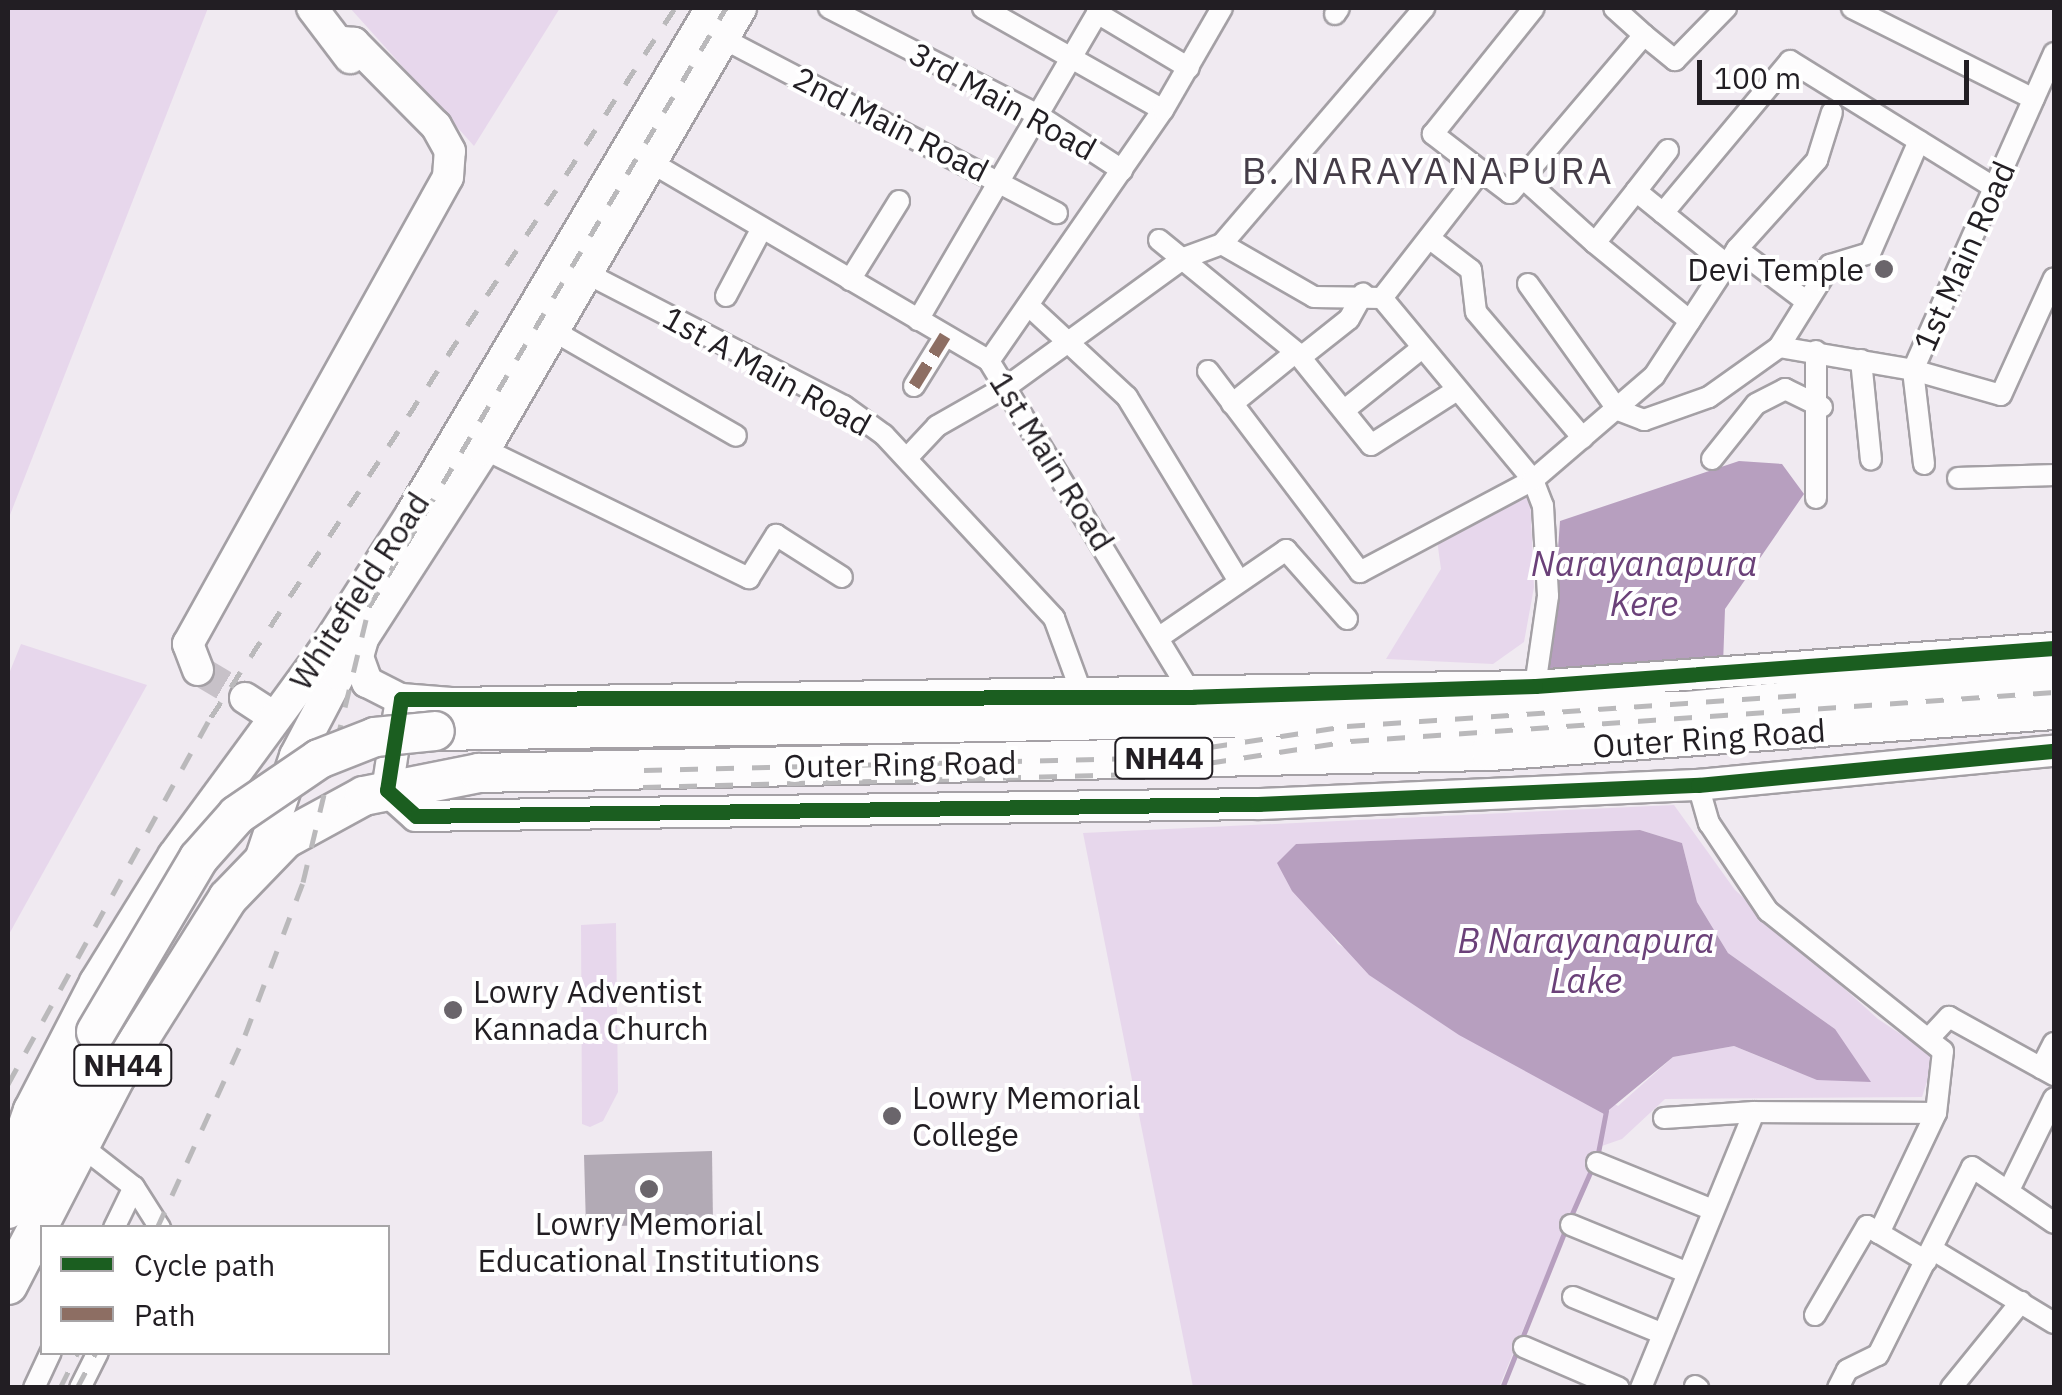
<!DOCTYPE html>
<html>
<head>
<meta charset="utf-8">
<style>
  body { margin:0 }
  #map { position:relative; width:2062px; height:1395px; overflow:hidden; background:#f0eaf1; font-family:"IBM Plex Sans",sans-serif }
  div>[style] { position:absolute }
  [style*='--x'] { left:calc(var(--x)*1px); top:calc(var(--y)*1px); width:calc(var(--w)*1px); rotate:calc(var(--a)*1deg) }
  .green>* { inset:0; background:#e7d7ec }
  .water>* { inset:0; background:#b79fbf }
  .stream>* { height:5px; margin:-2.5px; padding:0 2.5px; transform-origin:2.5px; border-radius:2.5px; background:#b79fbf }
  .building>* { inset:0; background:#b2aab5 }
  .secondary-tunnel>* { height:30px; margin-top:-15px; transform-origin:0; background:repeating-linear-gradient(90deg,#c7c1c8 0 30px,transparent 0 45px) }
  .roads { filter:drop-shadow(2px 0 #a4a0a5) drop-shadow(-2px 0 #a4a0a5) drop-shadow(0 2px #a4a0a5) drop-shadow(0 -2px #a4a0a5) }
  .street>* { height:20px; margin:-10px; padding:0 10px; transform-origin:10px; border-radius:10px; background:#fdfcfd }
  .secondary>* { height:30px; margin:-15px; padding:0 15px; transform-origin:15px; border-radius:15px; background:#fdfcfd }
  .primary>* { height:32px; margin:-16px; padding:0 16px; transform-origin:16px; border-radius:16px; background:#fdfcfd }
  .highway>* { height:38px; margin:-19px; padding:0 19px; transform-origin:19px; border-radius:19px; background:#fdfcfd }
  .rail>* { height:5px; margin-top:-2.5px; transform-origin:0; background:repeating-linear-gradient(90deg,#bab9bb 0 18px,transparent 0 36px) }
  .bridges { filter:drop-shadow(2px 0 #a4a0a5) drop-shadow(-2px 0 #a4a0a5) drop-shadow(0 2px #a4a0a5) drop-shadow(0 -2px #a4a0a5) }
  .highway-bridge>* { height:38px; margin:-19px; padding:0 19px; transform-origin:19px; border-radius:19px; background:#fdfcfd }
  .quiet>* { height:12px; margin-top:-6px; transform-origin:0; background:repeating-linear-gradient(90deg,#8d6e63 0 25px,transparent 0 37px) }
  .cycleway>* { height:15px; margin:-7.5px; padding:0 7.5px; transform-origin:7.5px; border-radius:7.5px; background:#1b5e20 }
  .dots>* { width:28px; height:28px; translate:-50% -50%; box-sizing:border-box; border:5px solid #fff; border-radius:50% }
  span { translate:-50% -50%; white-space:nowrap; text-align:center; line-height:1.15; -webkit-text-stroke:8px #fff; paint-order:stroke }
  .shield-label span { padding:2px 8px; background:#fff; border:2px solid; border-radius:8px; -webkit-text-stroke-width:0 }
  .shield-label { font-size:30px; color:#221e23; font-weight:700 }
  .street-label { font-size:32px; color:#221e23 }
  .poi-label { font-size:32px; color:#221e23 }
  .right { translate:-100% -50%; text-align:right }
  .left { translate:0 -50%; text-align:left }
  .water-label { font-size:35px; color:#6b4179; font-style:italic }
  .quarter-label { font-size:38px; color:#453d48; letter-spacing:2.5px }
  .frame { position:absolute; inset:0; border:10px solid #221e23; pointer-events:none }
  .legend { position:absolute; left:40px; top:1225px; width:350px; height:130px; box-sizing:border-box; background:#fff; border:2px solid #a7a5a7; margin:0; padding:12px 18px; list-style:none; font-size:30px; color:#221e23 }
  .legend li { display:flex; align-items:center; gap:20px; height:50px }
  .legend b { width:50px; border:2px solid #a7a5a7 }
  .scale { position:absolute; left:1697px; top:60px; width:272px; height:45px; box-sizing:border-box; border:5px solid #221e23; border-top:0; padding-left:12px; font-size:30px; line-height:35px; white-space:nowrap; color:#221e23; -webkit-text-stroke:8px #fff; paint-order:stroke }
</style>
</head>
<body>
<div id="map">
  <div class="green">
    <i style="clip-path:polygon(208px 8px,8px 520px,8px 10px)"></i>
    <i style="clip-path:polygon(350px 8px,560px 8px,474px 146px)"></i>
    <i style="clip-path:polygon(1530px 496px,1534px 587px,1524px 642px,1493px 664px,1386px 659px,1441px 569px,1437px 540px)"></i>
    <i style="clip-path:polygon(21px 644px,147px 685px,8px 936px,8px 676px)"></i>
    <i style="clip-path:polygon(evenodd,1674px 805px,1735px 890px,1878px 1019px,1935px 1057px,1922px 1097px,1665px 1099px,1622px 1139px,1599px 1147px,1499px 1387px,1193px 1387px,1083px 833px,1674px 805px,1640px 830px,1682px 843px,1697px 902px,1728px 953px,1835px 1029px,1787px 1068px,1734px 1046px,1673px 1057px,1618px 1106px,1338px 944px,1278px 863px,1296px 844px,1640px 830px)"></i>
    <i style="clip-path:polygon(616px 923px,618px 1092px,603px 1121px,590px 1127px,582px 1124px,581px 925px)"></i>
  </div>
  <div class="water">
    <i style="clip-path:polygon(1739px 461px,1782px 464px,1804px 494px,1725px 609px,1723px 665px,1549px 675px,1560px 521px)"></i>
    <i style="clip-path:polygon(1640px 830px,1682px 843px,1697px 902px,1728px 953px,1835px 1029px,1871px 1082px,1817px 1080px,1734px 1046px,1673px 1057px,1604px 1114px,1459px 1035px,1369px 975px,1292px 891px,1277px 863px,1296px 844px)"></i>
  </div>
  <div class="stream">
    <i style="--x:1597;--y:1158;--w:48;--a:-79.2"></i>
    <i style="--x:1570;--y:1218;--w:55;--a:-66.3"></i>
    <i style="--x:1502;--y:1388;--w:172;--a:-68.2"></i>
  </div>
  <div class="building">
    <i style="clip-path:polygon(712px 1151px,713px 1223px,586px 1227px,584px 1155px)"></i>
  </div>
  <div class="secondary-tunnel">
    <i style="--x:198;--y:670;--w:55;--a:30.8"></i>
  </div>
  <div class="roads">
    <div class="street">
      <i style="--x:829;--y:8;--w:233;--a:27.1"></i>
      <i style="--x:1036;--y:114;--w:103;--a:33.1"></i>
      <i style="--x:983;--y:8;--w:207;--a:29.5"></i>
      <i style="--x:1852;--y:8;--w:203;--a:26.6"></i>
      <i style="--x:1097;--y:13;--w:107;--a:30.9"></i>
      <i style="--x:1335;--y:14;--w:7;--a:-56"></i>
      <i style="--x:1644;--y:35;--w:40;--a:39"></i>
      <i style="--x:1675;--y:60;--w:73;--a:-45.6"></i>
      <i style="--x:722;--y:38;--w:378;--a:27.6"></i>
      <i style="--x:647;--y:160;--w:397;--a:30.4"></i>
      <i style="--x:989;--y:361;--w:393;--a:58.7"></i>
      <i style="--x:1481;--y:171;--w:36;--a:37"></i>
      <i style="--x:1510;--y:193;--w:207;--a:-49.7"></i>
      <i style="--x:1644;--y:35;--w:40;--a:-138"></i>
      <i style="--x:1523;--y:178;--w:97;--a:42.1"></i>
      <i style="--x:1636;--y:191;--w:52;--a:-52"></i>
      <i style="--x:1663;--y:213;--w:198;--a:-50.1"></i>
      <i style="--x:1790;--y:61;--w:241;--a:31.8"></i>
      <i style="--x:1429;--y:238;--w:53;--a:37.3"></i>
      <i style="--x:1471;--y:270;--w:42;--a:83.2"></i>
      <i style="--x:1476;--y:312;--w:165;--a:49.7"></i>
      <i style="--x:1159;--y:240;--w:177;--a:39.3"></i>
      <i style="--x:1296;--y:352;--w:119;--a:51.1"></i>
      <i style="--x:1371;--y:445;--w:102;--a:-32.6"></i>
      <i style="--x:1222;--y:244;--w:106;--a:29.9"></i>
      <i style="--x:1314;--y:297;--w:68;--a:0.8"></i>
      <i style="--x:1382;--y:298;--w:236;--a:50.3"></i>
      <i style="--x:1533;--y:480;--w:28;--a:69"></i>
      <i style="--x:1543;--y:506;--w:90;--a:86.8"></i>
      <i style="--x:1548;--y:596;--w:91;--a:98.2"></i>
      <i style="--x:1737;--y:249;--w:83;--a:37.1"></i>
      <i style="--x:588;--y:274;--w:288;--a:27.3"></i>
      <i style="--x:844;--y:406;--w:49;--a:35.9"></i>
      <i style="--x:884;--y:435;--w:250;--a:47.1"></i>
      <i style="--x:1054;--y:618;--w:84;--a:69.8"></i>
      <i style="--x:850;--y:280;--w:93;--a:-58.2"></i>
      <i style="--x:1528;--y:284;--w:155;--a:54.5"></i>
      <i style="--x:1618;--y:410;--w:28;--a:21"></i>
      <i style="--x:1644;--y:420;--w:69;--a:-19.5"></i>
      <i style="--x:1709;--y:397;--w:86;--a:-35.5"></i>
      <i style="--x:1779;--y:347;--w:136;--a:9.7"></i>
      <i style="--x:1913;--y:370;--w:347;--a:-66"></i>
      <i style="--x:726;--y:296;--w:77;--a:-62.1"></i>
      <i style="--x:1382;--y:298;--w:161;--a:-52.1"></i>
      <i style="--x:1481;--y:171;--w:61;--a:-142.4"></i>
      <i style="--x:1433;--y:134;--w:161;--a:-51.3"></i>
      <i style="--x:1028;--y:305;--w:135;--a:42.9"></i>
      <i style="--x:1127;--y:397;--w:215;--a:58.7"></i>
      <i style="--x:918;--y:320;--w:361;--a:-59.7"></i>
      <i style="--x:1690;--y:321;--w:123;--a:-140.6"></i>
      <i style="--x:1595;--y:243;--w:66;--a:-51.7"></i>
      <i style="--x:1636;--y:191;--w:117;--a:39.1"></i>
      <i style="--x:552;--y:330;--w:212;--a:29.9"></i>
      <i style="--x:1779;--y:347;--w:97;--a:-58.1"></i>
      <i style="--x:1830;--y:265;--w:42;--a:-16.7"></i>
      <i style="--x:1870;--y:253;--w:122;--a:-66.4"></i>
      <i style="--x:1301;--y:357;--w:61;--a:-38.4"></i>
      <i style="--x:1349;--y:319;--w:29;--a:-61"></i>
      <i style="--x:1861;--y:360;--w:100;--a:84.3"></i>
      <i style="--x:989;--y:361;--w:305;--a:-55.3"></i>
      <i style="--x:1163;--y:110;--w:118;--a:-60"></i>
      <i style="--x:1208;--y:371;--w:252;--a:52.9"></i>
      <i style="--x:1360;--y:572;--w:196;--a:-28"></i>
      <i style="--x:1533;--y:480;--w:160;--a:-40.7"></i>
      <i style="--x:1654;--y:376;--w:152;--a:-56.8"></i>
      <i style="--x:1737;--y:249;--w:120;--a:-48"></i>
      <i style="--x:1817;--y:160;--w:50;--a:-72.6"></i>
      <i style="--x:914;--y:386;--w:59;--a:-58.2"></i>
      <i style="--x:1232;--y:404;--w:82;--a:-39.1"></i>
      <i style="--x:1347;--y:408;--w:96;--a:-38.7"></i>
      <i style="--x:484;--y:449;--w:295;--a:26"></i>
      <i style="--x:749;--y:578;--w:51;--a:-57.9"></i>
      <i style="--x:776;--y:535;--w:78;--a:32.5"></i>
      <i style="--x:908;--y:457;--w:42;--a:-46.9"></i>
      <i style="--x:937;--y:426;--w:83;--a:-29.7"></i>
      <i style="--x:1009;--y:385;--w:216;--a:-36"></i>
      <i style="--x:1184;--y:258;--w:40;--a:-20.2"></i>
      <i style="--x:1222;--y:244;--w:311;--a:-49.4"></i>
      <i style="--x:1712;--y:459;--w:70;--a:-51.3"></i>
      <i style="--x:1756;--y:404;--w:33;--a:-27"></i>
      <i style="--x:1785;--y:389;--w:41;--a:25.9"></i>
      <i style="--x:1924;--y:464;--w:95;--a:-96.7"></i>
      <i style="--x:1913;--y:370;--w:91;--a:15.9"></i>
      <i style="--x:2001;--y:395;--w:128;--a:-65.6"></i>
      <i style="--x:1958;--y:478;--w:96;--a:-1.8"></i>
      <i style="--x:1816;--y:498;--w:147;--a:-90"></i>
      <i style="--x:1161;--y:636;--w:152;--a:-34.5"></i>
      <i style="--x:1286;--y:550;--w:92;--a:48.5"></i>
      <i style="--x:1698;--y:785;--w:40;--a:74"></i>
      <i style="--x:1709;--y:823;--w:106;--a:56.2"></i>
      <i style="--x:1768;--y:911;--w:224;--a:38.7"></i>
      <i style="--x:1943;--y:1051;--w:62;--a:96.4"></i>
      <i style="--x:1936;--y:1113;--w:133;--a:115.4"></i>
      <i style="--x:1879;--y:1233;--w:55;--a:30.8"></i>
      <i style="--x:1932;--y:1035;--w:25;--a:-47"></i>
      <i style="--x:1949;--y:1017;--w:120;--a:28.9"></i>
      <i style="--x:2041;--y:1068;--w:28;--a:-63"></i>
      <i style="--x:1664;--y:1118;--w:90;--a:-3.8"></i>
      <i style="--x:80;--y:1145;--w:68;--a:37.9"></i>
      <i style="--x:134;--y:1187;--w:46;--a:116"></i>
      <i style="--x:1597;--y:1163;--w:125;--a:22.1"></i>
      <i style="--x:134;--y:1187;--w:49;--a:57.6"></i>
      <i style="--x:2009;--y:1190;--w:102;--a:-63.9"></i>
      <i style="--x:1571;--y:1225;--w:126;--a:22.3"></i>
      <i style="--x:1935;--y:1251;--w:139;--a:31.2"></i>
      <i style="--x:1573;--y:1297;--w:97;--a:22.3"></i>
      <i style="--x:1815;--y:1315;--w:103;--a:-59.7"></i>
      <i style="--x:1867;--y:1226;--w:14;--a:30"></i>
      <i style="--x:1524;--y:1347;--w:103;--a:23.3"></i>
      <i style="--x:1695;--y:1386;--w:4;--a:34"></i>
      <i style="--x:34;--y:1388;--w:40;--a:-65"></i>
      <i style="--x:80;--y:1388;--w:40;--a:-63.4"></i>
      <i style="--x:1641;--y:1388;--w:298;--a:-67.7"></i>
      <i style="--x:1754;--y:1112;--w:182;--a:0.3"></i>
      <i style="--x:1838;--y:1388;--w:20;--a:-63"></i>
      <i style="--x:1847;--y:1370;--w:34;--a:-26"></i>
      <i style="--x:1878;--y:1355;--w:210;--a:-63.4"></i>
      <i style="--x:1972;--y:1167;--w:99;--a:34.3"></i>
      <i style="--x:1951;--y:1388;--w:111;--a:-50.9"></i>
    </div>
    <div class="secondary">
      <i style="--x:312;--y:8;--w:63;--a:52.8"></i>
      <i style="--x:365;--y:632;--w:26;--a:106"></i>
      <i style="--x:358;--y:657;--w:27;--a:70"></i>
      <i style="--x:367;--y:682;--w:38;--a:27"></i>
      <i style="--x:401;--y:699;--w:50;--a:4.6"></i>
      <i style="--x:451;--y:703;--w:1084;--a:-0.9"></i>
      <i style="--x:1535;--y:686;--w:520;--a:-4.19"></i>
      <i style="--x:198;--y:670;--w:28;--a:-111"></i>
      <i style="--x:188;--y:644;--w:534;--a:-60.89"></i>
      <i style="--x:448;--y:177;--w:26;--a:-86"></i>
      <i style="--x:450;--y:151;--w:29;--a:-119"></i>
      <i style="--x:436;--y:126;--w:117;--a:-134.7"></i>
      <i style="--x:354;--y:43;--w:11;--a:-175"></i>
      <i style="--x:245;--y:698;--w:35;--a:33"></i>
      <i style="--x:401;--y:699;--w:92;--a:98.7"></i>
      <i style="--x:387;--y:790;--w:39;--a:42"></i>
      <i style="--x:416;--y:816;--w:843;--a:-0.82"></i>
      <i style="--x:1259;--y:804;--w:439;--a:-2.5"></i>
      <i style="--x:1698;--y:785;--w:358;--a:-5.5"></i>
    </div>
    <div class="primary">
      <i style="--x:261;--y:860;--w:110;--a:-71.4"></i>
      <i style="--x:296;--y:756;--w:93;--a:-62.3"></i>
      <i style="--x:339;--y:674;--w:268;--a:-57.2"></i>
      <i style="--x:484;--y:449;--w:510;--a:-59.86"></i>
      <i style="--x:8;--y:1173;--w:67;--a:-70.8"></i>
      <i style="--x:30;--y:1110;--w:144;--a:-62.7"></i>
      <i style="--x:96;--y:982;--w:148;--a:-58.2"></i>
      <i style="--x:174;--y:856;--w:248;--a:-53.7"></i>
      <i style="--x:321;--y:656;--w:169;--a:-57.3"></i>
      <i style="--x:412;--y:514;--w:588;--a:-59.34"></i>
    </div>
    <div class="highway">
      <i style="--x:435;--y:731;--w:1251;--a:-0.92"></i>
      <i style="--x:1686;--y:711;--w:370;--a:-5.6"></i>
      <i style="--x:8;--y:1209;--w:198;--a:-63.6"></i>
      <i style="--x:8;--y:1285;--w:235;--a:-62.7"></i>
      <i style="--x:116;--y:1076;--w:210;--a:-57.8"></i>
      <i style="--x:228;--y:898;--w:82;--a:-46"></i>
      <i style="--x:285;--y:839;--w:90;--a:-28.6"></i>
      <i style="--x:364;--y:796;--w:117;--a:-11.3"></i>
      <i style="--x:479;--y:773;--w:1012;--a:-1.25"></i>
      <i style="--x:1491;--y:751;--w:564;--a:-4.17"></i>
    </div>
  </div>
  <div class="rail">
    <i style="--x:644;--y:770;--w:494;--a:-1.4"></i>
    <i style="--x:1138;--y:758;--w:211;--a:-8.7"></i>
    <i style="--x:1347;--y:726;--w:459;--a:-3.9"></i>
    <i style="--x:643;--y:787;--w:494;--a:-1.5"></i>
    <i style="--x:1137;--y:774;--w:217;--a:-8.8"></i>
    <i style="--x:1351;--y:741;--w:705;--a:-3.99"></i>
    <i style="--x:8;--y:1084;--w:419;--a:-61.1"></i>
    <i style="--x:211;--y:717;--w:847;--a:-56.8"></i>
    <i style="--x:157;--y:1228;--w:212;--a:-65.5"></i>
    <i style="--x:245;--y:1035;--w:164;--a:-69.2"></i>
    <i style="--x:303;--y:882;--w:283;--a:-76.5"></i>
    <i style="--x:369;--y:607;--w:697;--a:-59.21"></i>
    <i style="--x:60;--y:1388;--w:40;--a:-63.4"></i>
    <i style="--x:77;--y:1388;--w:41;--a:-62.2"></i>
  </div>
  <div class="bridges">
    <div class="highway-bridge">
      <i style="--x:96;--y:1032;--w:202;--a:-59.4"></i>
      <i style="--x:199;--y:858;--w:57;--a:-48.5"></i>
      <i style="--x:237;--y:815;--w:99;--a:-34.3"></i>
      <i style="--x:319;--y:759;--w:60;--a:-21.4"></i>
      <i style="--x:375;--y:737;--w:60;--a:-5.7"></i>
    </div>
  </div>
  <div class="quiet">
    <i style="--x:914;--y:386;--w:59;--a:-58.2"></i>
  </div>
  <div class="cycleway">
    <i style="--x:2054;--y:648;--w:520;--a:175.81"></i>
    <i style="--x:1535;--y:686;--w:342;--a:178.2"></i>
    <i style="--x:1193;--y:697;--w:792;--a:179.86"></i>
    <i style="--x:401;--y:699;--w:92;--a:98.7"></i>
    <i style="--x:387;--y:790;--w:39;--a:42"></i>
    <i style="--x:416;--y:816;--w:843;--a:-0.82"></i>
    <i style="--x:1259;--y:804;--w:439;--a:-2.5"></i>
    <i style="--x:1698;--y:785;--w:358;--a:-5.5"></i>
  </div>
  <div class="dots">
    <i style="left:1884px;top:269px;background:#6a656b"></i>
    <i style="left:453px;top:1010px;background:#6a656b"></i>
    <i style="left:892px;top:1116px;background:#6a656b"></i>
    <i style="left:649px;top:1189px;background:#6a656b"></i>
  </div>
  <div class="shield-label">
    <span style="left:1164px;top:758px">NH44</span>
    <span style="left:123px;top:1065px">NH44</span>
  </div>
  <div class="street-label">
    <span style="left:1003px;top:101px;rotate:29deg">3rd Main Road</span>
    <span style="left:891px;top:124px;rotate:27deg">2nd Main Road</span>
    <span style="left:1964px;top:256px;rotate:-66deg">1st Main Road</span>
    <span style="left:767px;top:371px;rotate:29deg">1st A Main Road</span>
    <span style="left:1052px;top:461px;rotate:58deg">1st Main Road</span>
    <span style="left:359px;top:591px;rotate:-57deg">Whitefield Road</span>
    <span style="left:1709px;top:738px;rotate:-4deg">Outer Ring Road</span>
    <span style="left:900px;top:764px;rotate:-1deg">Outer Ring Road</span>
  </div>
  <div class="poi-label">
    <span class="right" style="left:1864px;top:269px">Devi Temple</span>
    <span class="left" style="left:473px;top:1010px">Lowry Adventist<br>Kannada Church</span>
    <span class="left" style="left:912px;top:1116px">Lowry Memorial<br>College</span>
    <span style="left:649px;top:1242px">Lowry Memorial<br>Educational Institutions</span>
  </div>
  <div class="water-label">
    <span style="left:1644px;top:583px">Narayanapura<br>Kere</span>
    <span style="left:1586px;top:960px">B Narayanapura<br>Lake</span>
  </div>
  <div class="quarter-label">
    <span style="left:1428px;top:170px">B. NARAYANAPURA</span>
  </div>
  <div class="frame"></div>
  <ul class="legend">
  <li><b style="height:12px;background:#1b5e20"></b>Cycle path</li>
  <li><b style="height:12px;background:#8d6e63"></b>Path</li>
  </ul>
  <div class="scale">100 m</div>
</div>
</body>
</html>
